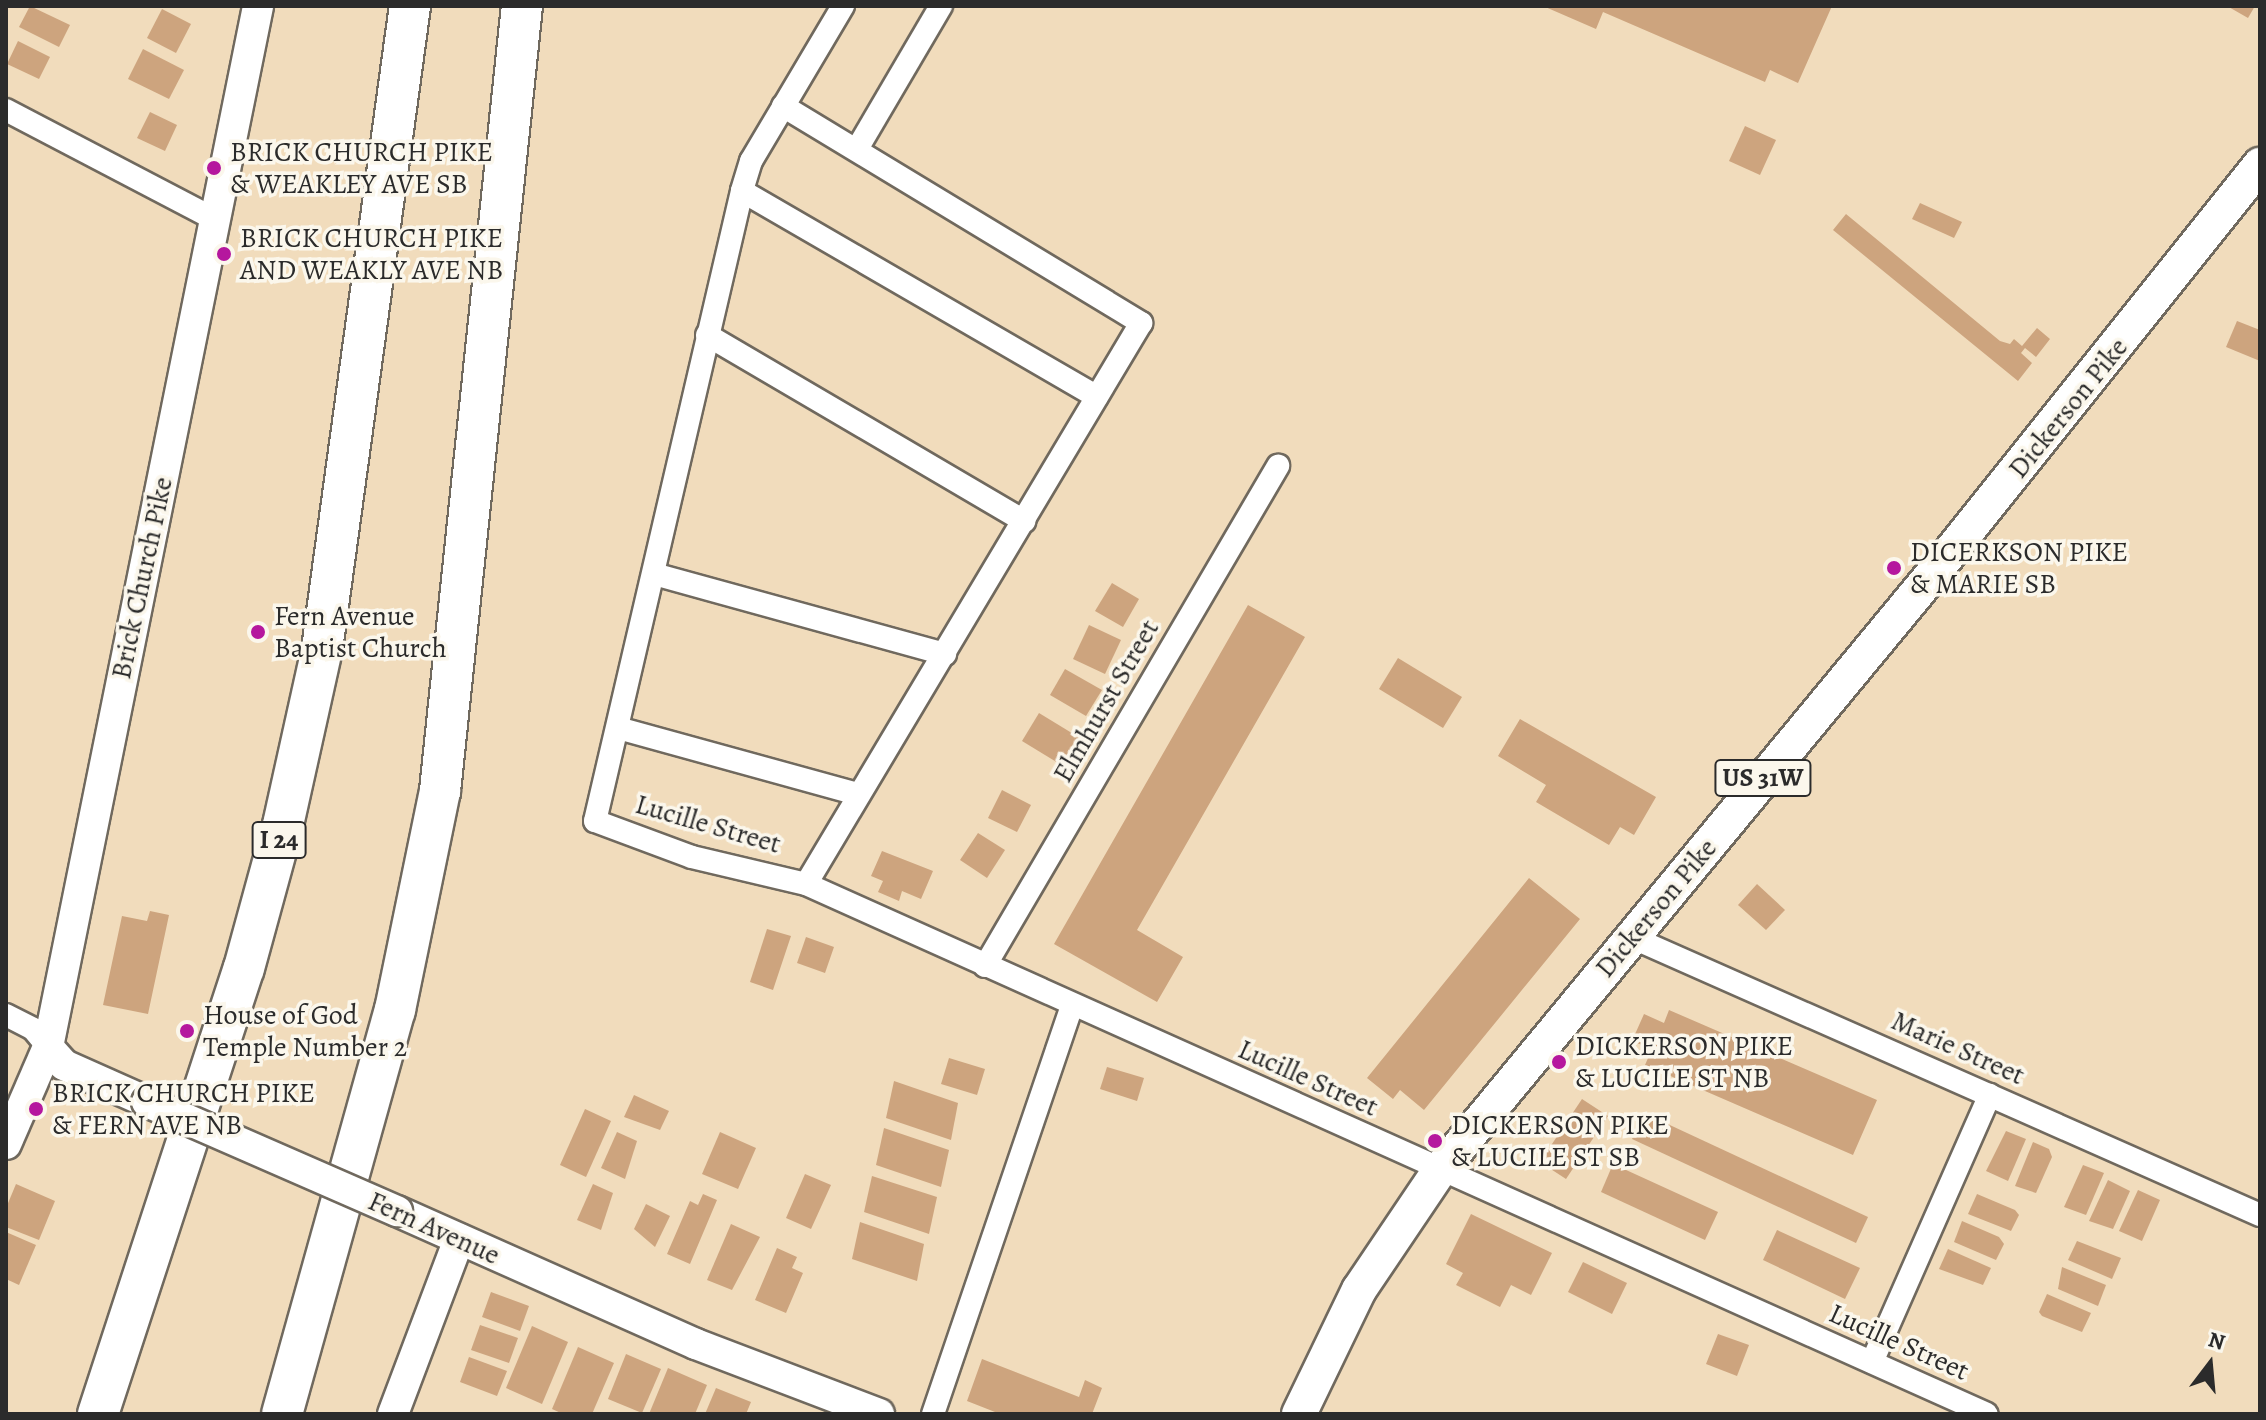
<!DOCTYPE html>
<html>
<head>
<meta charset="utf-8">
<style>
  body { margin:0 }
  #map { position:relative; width:2266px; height:1420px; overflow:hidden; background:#f1dcbc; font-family:Alegreya,serif }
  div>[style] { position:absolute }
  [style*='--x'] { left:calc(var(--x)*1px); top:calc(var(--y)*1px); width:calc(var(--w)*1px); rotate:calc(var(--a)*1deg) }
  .building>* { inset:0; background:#cda47e }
  .roads { filter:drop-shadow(2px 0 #70695e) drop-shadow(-2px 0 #70695e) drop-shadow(0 2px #70695e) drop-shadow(0 -2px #70695e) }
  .street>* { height:22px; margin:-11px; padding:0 11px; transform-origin:11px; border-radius:11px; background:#fff }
  .secondary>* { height:30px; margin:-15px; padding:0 15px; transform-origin:15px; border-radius:15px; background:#fff }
  .primary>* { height:34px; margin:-17px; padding:0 17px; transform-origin:17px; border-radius:17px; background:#fff }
  .highway>* { height:40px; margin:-20px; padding:0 20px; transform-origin:20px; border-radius:20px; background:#fff }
  .bridges { filter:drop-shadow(2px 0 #70695e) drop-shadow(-2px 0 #70695e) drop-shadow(0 2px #70695e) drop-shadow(0 -2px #70695e) }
  .secondary-bridge>* { height:30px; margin:-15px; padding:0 15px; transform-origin:15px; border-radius:15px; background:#fff }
  .dots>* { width:22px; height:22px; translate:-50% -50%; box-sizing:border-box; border:4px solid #fbf7ec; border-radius:50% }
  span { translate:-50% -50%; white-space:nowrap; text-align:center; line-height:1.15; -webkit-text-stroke:7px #fbf7ec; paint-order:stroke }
  .shield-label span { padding:2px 6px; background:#fbf7ec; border:2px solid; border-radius:6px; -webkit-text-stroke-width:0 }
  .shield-label { font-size:26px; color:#2b2b2b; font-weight:700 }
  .poi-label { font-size:28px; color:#2b2b2b }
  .left { translate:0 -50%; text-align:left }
  .street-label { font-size:28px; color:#2b2b2b }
  .frame { position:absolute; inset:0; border:8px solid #2b2b2b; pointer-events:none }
  .north { position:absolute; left:2170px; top:1324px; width:80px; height:80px; -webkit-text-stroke:6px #fbf7ec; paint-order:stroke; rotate:16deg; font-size:22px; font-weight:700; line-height:32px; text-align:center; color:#2b2b2b }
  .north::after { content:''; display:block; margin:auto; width:28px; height:36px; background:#2b2b2b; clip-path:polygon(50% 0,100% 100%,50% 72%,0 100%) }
</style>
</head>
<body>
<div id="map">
  <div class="building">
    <i style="clip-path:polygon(30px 6px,70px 25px,59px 47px,19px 27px)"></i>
    <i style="clip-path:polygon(1543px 6px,1832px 6px,1798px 83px,1770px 70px,1765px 82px,1603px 12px,1596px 29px)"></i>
    <i style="clip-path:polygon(2227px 6px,2255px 6px,2248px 18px)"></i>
    <i style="clip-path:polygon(162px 9px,191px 24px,176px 53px,147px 38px)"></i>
    <i style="clip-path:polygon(18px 41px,50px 57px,39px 79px,7px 64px)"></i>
    <i style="clip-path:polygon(143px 49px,184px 70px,169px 99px,128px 79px)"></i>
    <i style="clip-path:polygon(150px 112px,177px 125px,165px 151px,137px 138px)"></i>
    <i style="clip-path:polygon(1745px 126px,1776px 140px,1760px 175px,1729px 161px)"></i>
    <i style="clip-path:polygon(1920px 203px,1962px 222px,1954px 238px,1912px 219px)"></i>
    <i style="clip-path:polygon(1846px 214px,2000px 341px,2010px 344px,2014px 339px,2022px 346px,2037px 328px,2050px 339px,2036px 357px,2025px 348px,2021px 353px,2032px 363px,2018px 381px,1833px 230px)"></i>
    <i style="clip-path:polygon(2237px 321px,2260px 330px,2260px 361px,2226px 347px)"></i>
    <i style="clip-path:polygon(1112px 583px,1139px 599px,1123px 627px,1095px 611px)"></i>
    <i style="clip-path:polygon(1248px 605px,1305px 637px,1137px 930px,1183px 957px,1157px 1002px,1054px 944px)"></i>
    <i style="clip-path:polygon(1089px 625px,1121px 640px,1105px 674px,1073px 659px)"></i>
    <i style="clip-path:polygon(1398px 658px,1462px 697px,1443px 728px,1379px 689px)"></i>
    <i style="clip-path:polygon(1065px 669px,1102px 690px,1086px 716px,1050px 695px)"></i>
    <i style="clip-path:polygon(1039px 713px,1080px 738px,1063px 766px,1022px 741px)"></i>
    <i style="clip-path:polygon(1520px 719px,1656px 797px,1634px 835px,1620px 827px,1609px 845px,1536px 802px,1546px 785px,1498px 756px)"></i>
    <i style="clip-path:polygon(1002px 790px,1031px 805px,1017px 832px,988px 818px)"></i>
    <i style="clip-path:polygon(978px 833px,1005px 850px,987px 878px,960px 860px)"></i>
    <i style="clip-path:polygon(882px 851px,933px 871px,921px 899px,902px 891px,899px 901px,878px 892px,883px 881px,871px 876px)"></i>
    <i style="clip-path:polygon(1529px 878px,1580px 919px,1424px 1110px,1400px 1090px,1393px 1099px,1367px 1078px)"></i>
    <i style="clip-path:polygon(1757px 884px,1785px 910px,1766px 930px,1738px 905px)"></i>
    <i style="clip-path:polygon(150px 911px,169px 915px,148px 1014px,103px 1005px,122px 916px,147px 921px)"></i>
    <i style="clip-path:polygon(767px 929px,791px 936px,773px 990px,750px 982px)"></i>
    <i style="clip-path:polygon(806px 937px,834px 947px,825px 973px,797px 963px)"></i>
    <i style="clip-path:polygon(1669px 1010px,1877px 1100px,1853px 1155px,1645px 1065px,1652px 1049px,1632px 1041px,1644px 1014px,1664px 1023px)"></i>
    <i style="clip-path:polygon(949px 1058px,985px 1069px,977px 1095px,941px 1084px)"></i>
    <i style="clip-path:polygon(1107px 1067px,1144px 1078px,1137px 1101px,1100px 1089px)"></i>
    <i style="clip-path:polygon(894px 1081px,958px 1103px,951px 1140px,886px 1118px)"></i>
    <i style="clip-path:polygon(634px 1095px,669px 1111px,660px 1130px,624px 1117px)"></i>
    <i style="clip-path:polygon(1582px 1099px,1608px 1116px,1566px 1179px,1540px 1162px)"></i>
    <i style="clip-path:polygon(585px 1109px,611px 1121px,586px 1177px,560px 1165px)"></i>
    <i style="clip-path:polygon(1644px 1113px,1868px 1217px,1856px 1243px,1632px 1139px)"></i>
    <i style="clip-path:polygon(884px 1128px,949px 1150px,941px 1187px,876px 1165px)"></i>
    <i style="clip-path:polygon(2006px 1131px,2026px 1139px,2008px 1181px,1986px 1171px)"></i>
    <i style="clip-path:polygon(617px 1132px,637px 1141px,625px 1179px,601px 1168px)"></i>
    <i style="clip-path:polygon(720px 1132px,756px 1148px,738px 1189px,702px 1174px)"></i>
    <i style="clip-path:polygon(2033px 1142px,2049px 1149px,2052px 1157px,2036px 1193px,2015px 1186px)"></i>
    <i style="clip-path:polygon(1613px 1164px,1718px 1212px,1705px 1240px,1601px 1192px)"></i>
    <i style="clip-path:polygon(2083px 1165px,2104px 1173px,2086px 1215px,2064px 1207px)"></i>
    <i style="clip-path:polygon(805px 1174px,831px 1185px,811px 1229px,786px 1218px)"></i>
    <i style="clip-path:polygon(872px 1176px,937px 1197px,929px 1234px,864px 1212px)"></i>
    <i style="clip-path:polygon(2108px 1180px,2130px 1191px,2113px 1229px,2089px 1221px)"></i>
    <i style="clip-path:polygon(16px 1184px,55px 1201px,39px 1240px,6px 1227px,6px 1208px)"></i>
    <i style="clip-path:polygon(593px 1184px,613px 1193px,601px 1230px,577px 1220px)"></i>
    <i style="clip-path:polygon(2138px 1190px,2160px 1200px,2142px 1241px,2119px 1231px)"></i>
    <i style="clip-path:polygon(703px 1194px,717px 1200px,690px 1264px,667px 1254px,690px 1201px,698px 1205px)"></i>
    <i style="clip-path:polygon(1977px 1194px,2015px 1210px,2019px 1215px,2011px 1231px,1968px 1214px)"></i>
    <i style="clip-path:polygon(646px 1204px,670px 1216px,655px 1247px,634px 1229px)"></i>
    <i style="clip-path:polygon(1471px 1214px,1552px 1253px,1531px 1295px,1511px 1285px,1500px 1307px,1456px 1285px,1463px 1273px,1446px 1264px)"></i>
    <i style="clip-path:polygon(1962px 1221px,1999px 1237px,2004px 1244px,1996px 1260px,1954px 1242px)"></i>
    <i style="clip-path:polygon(860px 1222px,924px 1244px,917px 1281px,852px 1259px)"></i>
    <i style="clip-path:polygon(731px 1224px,760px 1237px,732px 1290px,707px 1280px)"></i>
    <i style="clip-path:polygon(1777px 1230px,1860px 1268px,1845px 1299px,1763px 1260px)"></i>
    <i style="clip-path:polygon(6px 1232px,36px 1245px,19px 1285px,6px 1279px)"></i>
    <i style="clip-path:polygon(2077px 1241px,2121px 1258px,2112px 1279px,2068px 1260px)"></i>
    <i style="clip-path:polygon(777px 1248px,797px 1257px,792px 1268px,803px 1273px,786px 1313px,755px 1300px)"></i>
    <i style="clip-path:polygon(1948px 1249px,1991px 1268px,1983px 1285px,1939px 1269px)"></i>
    <i style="clip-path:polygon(1583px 1262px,1627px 1283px,1612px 1314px,1568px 1292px)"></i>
    <i style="clip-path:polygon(2062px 1267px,2106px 1285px,2098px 1306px,2058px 1289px)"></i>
    <i style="clip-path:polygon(491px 1292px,529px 1306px,520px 1331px,482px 1317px)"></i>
    <i style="clip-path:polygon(2047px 1294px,2091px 1313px,2082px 1332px,2042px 1316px,2039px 1312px)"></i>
    <i style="clip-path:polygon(480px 1325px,518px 1338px,509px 1363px,471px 1350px)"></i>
    <i style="clip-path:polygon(532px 1326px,568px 1342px,542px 1404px,506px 1388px)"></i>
    <i style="clip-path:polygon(1718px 1334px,1749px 1345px,1737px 1376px,1706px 1364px)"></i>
    <i style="clip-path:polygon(578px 1347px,614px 1363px,592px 1414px,563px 1414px,552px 1409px)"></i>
    <i style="clip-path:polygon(626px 1354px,661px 1369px,642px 1413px,608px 1399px)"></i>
    <i style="clip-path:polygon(469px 1357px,507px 1371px,497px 1396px,460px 1382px)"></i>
    <i style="clip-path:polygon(982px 1359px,1079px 1397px,1085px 1380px,1102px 1388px,1092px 1414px,995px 1412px,967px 1401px)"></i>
    <i style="clip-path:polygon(668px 1368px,707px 1385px,695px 1414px,649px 1414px)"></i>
    <i style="clip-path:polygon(716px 1388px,751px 1402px,746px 1414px,705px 1414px)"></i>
  </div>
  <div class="roads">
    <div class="street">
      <i style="--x:843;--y:6;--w:180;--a:120.7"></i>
      <i style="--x:751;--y:161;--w:31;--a:107"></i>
      <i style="--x:742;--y:191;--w:647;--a:103.13"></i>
      <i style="--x:595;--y:821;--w:103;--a:20.4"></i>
      <i style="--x:692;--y:857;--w:117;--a:13.3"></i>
      <i style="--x:806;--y:884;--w:1294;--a:24.17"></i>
      <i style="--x:783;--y:106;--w:419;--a:31.2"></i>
      <i style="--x:1141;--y:323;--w:653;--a:120.84"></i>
      <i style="--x:6;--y:110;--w:237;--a:27.6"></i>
      <i style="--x:857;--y:149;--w:166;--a:-59.6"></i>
      <i style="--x:742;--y:191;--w:410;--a:30.1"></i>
      <i style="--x:707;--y:335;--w:368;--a:30.4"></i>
      <i style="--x:654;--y:574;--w:302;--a:15.4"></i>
      <i style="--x:618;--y:728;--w:249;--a:15.4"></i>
      <i style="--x:1631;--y:937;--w:688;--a:23.84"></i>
      <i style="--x:985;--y:966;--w:580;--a:-59.63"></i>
      <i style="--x:6;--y:1015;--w:30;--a:27"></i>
      <i style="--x:33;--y:1029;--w:23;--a:50"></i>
      <i style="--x:1872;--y:1362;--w:292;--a:-66.2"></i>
      <i style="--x:933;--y:1414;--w:432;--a:-71.2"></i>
    </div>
    <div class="secondary">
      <i style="--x:48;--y:1047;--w:24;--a:48"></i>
      <i style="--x:64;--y:1065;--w:91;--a:24"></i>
      <i style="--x:6;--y:1144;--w:106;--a:-66.6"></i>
      <i style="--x:48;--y:1047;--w:1062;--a:-78.59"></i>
      <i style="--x:397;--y:1211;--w:327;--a:24"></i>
      <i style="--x:696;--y:1344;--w:196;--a:20.9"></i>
      <i style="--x:393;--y:1414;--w:187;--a:-69.3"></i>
    </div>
    <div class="primary">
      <i style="--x:1299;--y:1414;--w:138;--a:-64.2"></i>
      <i style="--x:1359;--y:1290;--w:145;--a:-56"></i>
      <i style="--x:1440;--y:1170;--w:778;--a:-50.42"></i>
      <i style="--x:1936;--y:570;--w:519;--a:-51.34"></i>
    </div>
    <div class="highway">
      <i style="--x:98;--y:1414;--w:469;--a:-71.9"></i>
      <i style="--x:244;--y:968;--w:148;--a:-74.7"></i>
      <i style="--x:283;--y:825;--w:180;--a:-77.5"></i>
      <i style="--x:322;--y:649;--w:649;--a:-82.21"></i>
      <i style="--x:282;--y:1414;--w:420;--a:-74.4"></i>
      <i style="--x:395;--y:1010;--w:224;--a:-78.4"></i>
      <i style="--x:440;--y:791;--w:789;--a:-84.04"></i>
    </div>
  </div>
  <div class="bridges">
    <div class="secondary-bridge">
      <i style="--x:147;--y:1102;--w:273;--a:23.6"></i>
    </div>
  </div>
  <div class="dots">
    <i style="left:214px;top:168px;background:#b5179e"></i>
    <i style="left:224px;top:254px;background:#b5179e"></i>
    <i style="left:1894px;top:568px;background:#b5179e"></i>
    <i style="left:258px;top:632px;background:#b5179e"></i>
    <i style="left:187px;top:1031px;background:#b5179e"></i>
    <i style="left:1559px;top:1062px;background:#b5179e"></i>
    <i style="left:36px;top:1109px;background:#b5179e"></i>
    <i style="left:1435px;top:1141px;background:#b5179e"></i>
  </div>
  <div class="shield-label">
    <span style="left:1763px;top:778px">US 31W</span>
    <span style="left:279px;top:840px">I 24</span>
  </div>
  <div class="poi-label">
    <span class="left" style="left:230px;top:168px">BRICK CHURCH PIKE<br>&amp; WEAKLEY AVE SB</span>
    <span class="left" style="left:240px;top:254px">BRICK CHURCH PIKE<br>AND WEAKLY AVE NB</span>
    <span class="left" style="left:1910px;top:568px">DICERKSON PIKE<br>&amp; MARIE SB</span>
    <span class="left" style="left:274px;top:632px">Fern Avenue<br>Baptist Church</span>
    <span class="left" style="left:203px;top:1031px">House of God<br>Temple Number 2</span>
    <span class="left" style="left:1575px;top:1062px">DICKERSON PIKE<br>&amp; LUCILE ST NB</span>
    <span class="left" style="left:52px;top:1109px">BRICK CHURCH PIKE<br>&amp; FERN AVE NB</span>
    <span class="left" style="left:1451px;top:1141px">DICKERSON PIKE<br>&amp; LUCILE ST SB</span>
  </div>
  <div class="street-label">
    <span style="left:2068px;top:408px;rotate:-51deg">Dickerson Pike</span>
    <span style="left:142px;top:578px;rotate:-78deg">Brick Church Pike</span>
    <span style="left:1106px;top:701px;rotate:-60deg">Elmhurst Street</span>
    <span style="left:708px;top:824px;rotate:16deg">Lucille Street</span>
    <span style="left:1656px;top:908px;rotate:-50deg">Dickerson Pike</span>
    <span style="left:1958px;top:1048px;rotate:24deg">Marie Street</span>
    <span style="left:1308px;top:1078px;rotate:24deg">Lucille Street</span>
    <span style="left:434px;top:1228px;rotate:24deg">Fern Avenue</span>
    <span style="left:1899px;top:1342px;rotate:24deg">Lucille Street</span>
  </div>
  <div class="frame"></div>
  <div class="north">N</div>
</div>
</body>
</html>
